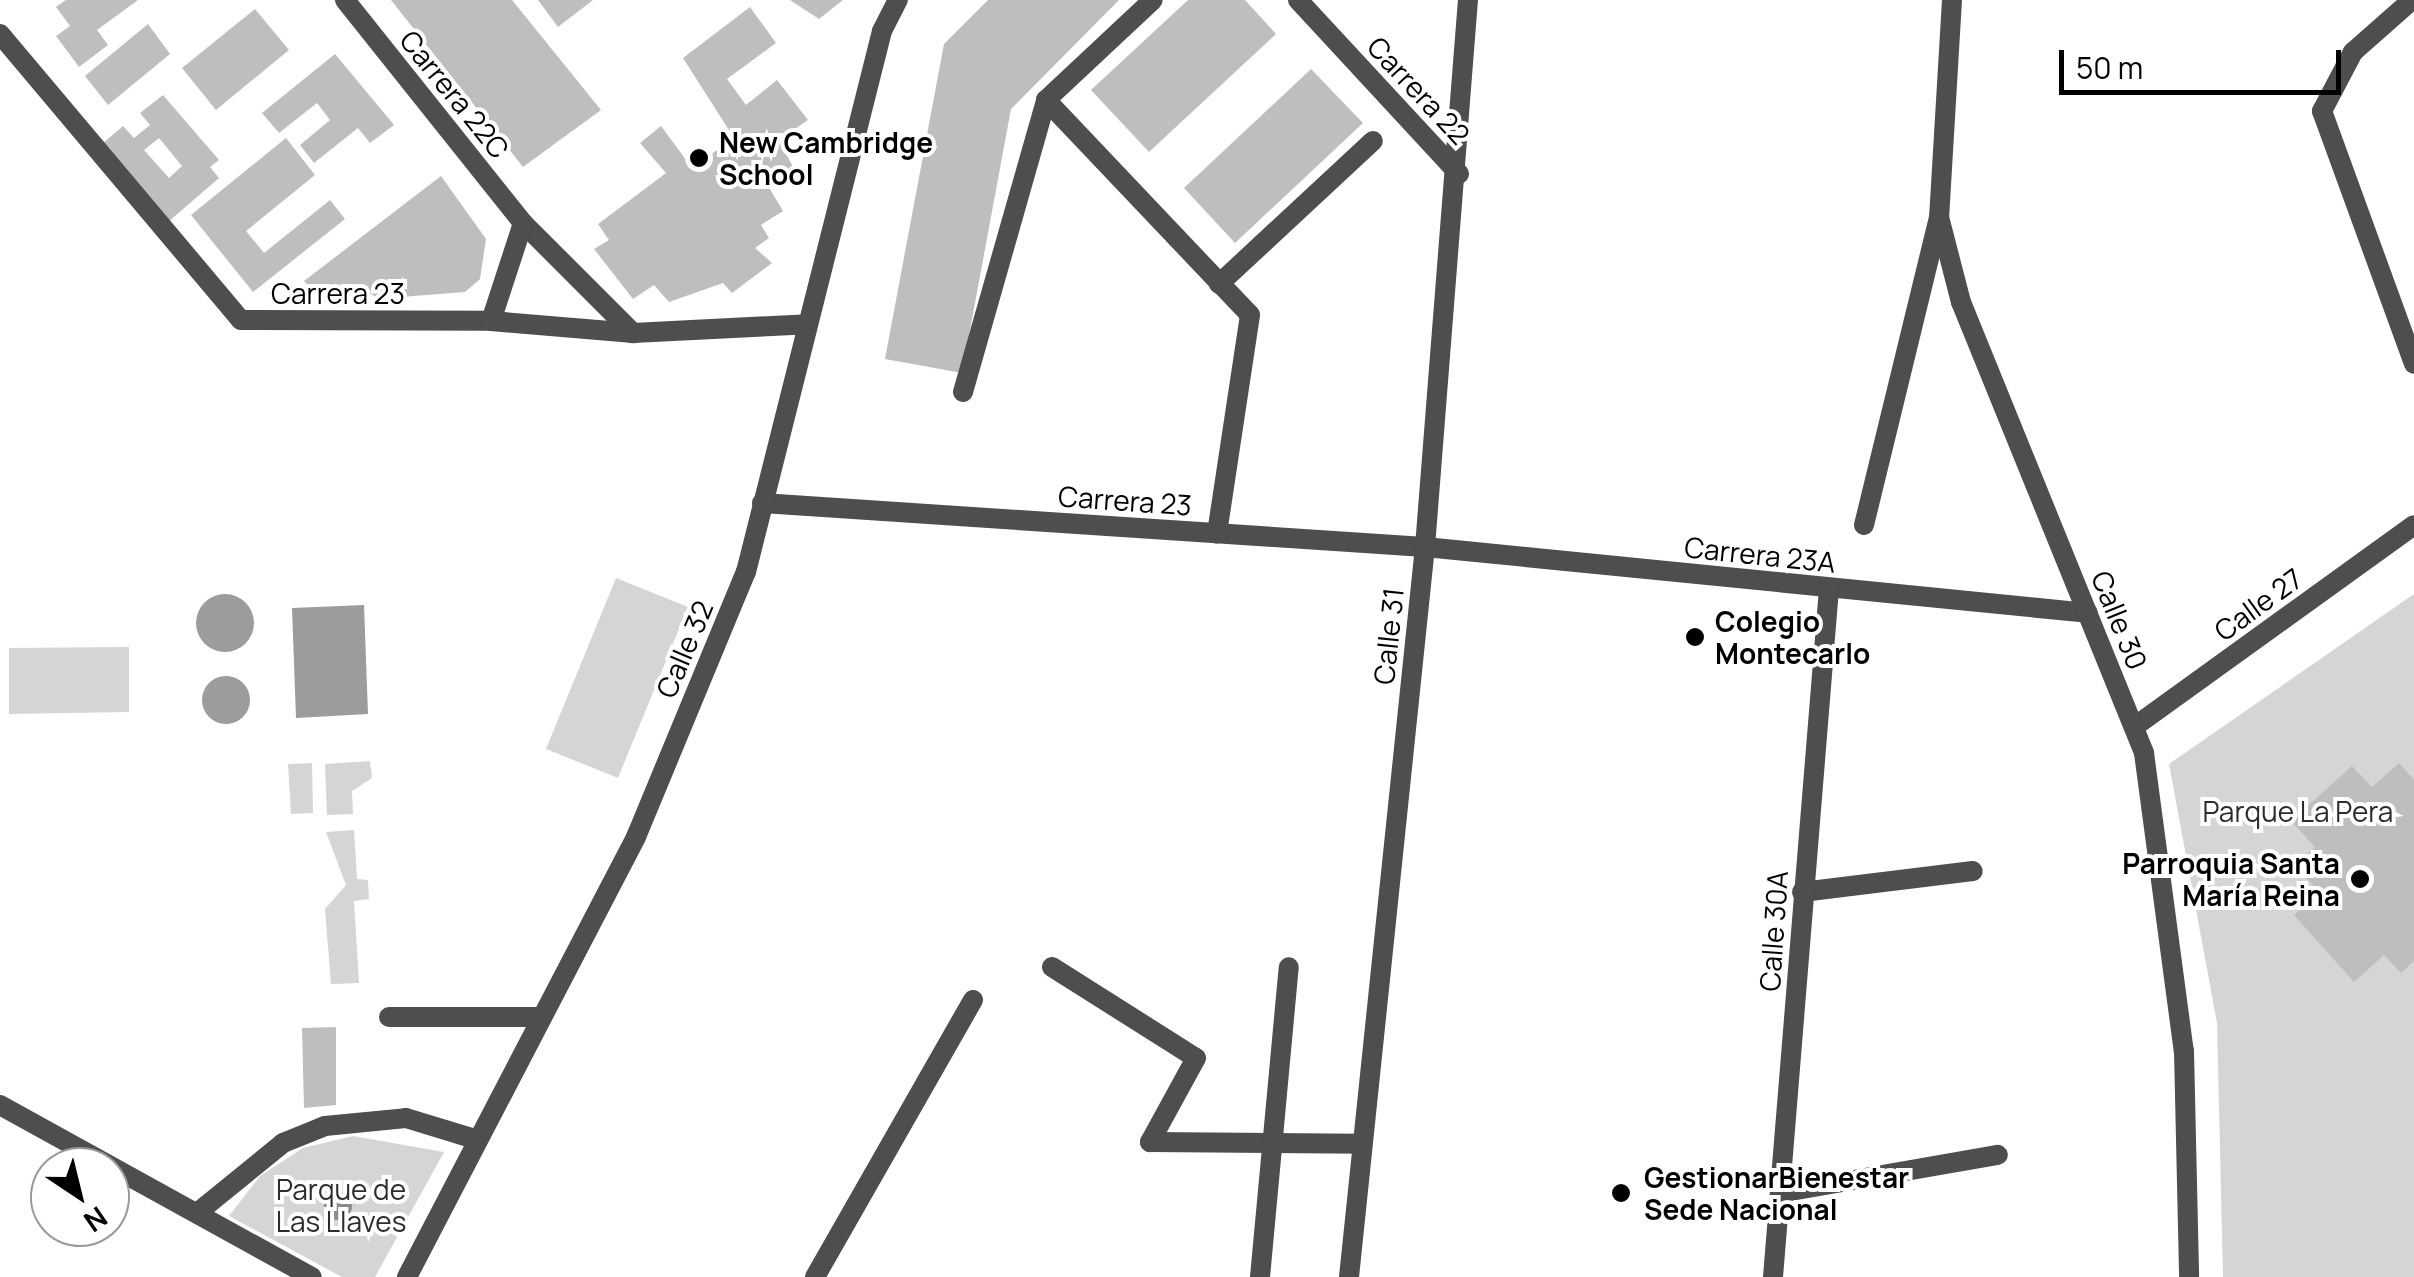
<!DOCTYPE html>
<html>
<head>
<meta charset="utf-8">
<style>
  body { margin:0 }
  #map { position:relative; width:2414px; height:1277px; overflow:hidden; background:#fff; font-family:Manrope,sans-serif }
  div>[style] { position:absolute }
  [style*='--x'] { left:calc(var(--x)*1px); top:calc(var(--y)*1px); width:calc(var(--w)*1px); rotate:calc(var(--a)*1deg) }
  .green>* { inset:0; background:#d5d5d5 }
  .water>* { inset:0; background:#9c9c9c }
  .round { border-radius:50% }
  .building>* { inset:0; background:#bebebe }
  .service>* { height:20px; margin:-10px; padding:0 10px; transform-origin:10px; border-radius:10px; background:#4e4e4e }
  .minor>* { height:20px; margin:-10px; padding:0 10px; transform-origin:10px; border-radius:10px; background:#4e4e4e }
  .tertiary>* { height:20px; margin:-10px; padding:0 10px; transform-origin:10px; border-radius:10px; background:#4e4e4e }
  .trees>* { width:28px; height:28px; margin:-14px; border-radius:50%; background:#8b8b8b }
  .dots>* { width:28px; height:28px; translate:-50% -50%; box-sizing:border-box; border:5px solid #fff; border-radius:50% }
  span { translate:-50% -50%; white-space:nowrap; text-align:center; line-height:1.15; -webkit-text-stroke:8px #fff; paint-order:stroke }
  .street-label { font-size:28px; color:#000 }
  .poi-label { font-size:28px; color:#000; font-weight:700 }
  .left { translate:0 -50%; text-align:left }
  .right { translate:-100% -50%; text-align:right }
  .park-label { font-size:28px; color:#2c2c2c }
  .north { position:absolute; left:30px; top:1147px; width:100px; height:100px; box-sizing:border-box; background:#fff; border:2px solid #999; border-radius:50%; rotate:145deg; font-size:28px; font-weight:700; line-height:40px; text-align:center; color:#000 }
  .north::after { content:''; display:block; margin:auto; width:35px; height:45px; background:#000; clip-path:polygon(50% 0,100% 100%,50% 72%,0 100%) }
  .scale { position:absolute; left:2059px; top:50px; width:282px; height:45px; box-sizing:border-box; border:5px solid #000; border-top:0; padding-left:12px; font-size:30px; line-height:35px; white-space:nowrap; color:#000; -webkit-text-stroke:8px #fff; paint-order:stroke }
</style>
</head>
<body>
<div id="map">
  <div class="green">
    <i style="clip-path:polygon(616px 578px,688px 607px,618px 778px,546px 749px)"></i>
    <i style="clip-path:polygon(2414px 594px,2414px 1277px,2223px 1277px,2217px 1023px,2169px 764px)"></i>
    <i style="clip-path:polygon(129px 647px,129px 712px,9px 714px,9px 648px)"></i>
    <i style="clip-path:polygon(370px 761px,372px 778px,352px 791px,353px 814px,327px 815px,325px 764px)"></i>
    <i style="clip-path:polygon(312px 763px,313px 813px,291px 814px,288px 764px)"></i>
    <i style="clip-path:polygon(354px 830px,357px 879px,368px 880px,369px 899px,354px 901px,359px 983px,331px 984px,325px 909px,346px 885px,326px 832px)"></i>
    <i style="clip-path:polygon(353px 1136px,444px 1152px,375px 1277px,342px 1277px,229px 1216px,260px 1176px,303px 1148px)"></i>
  </div>
  <div class="water">
    <i class="round" style="left:196px;top:594px;width:58px;height:58px"></i>
    <i style="clip-path:polygon(364px 605px,368px 714px,296px 718px,292px 608px)"></i>
    <i class="round" style="left:202px;top:676px;width:48px;height:48px"></i>
  </div>
  <div class="building">
    <i style="clip-path:polygon(66px 0,138px 0,97px 30px,108px 45px,79px 67px,56px 36px,70px 26px,56px 7px)"></i>
    <i style="clip-path:polygon(391px 0,512px 0,601px 110px,523px 167px)"></i>
    <i style="clip-path:polygon(538px 0,593px 0,558px 27px)"></i>
    <i style="clip-path:polygon(790px 0,843px 0,819px 19px)"></i>
    <i style="clip-path:polygon(988px 0,1119px 0,1011px 109px,962px 373px,885px 359px,944px 44px)"></i>
    <i style="clip-path:polygon(1188px 0,1245px 0,1276px 34px,1149px 152px,1091px 90px)"></i>
    <i style="clip-path:polygon(750px 7px,776px 43px,727px 79px,746px 105px,777px 80px,808px 120px,779px 140px,793px 167px,768px 186px,783px 211px,761px 225px,769px 238px,755px 248px,772px 263px,732px 293px,723px 283px,669px 302px,654px 285px,633px 299px,594px 249px,609px 240px,598px 224px,666px 173px,640px 143px,661px 126px,692px 168px,734px 138px,683px 58px)"></i>
    <i style="clip-path:polygon(255px 9px,289px 50px,216px 110px,182px 68px)"></i>
    <i style="clip-path:polygon(148px 24px,170px 54px,108px 105px,85px 76px)"></i>
    <i style="clip-path:polygon(335px 54px,394px 125px,370px 143px,358px 128px,314px 163px,300px 145px,330px 120px,317px 103px,279px 133px,262px 113px)"></i>
    <i style="clip-path:polygon(1311px 69px,1363px 123px,1235px 243px,1184px 188px)"></i>
    <i style="clip-path:polygon(evenodd,163px 95px,219px 160px,210px 167px,219px 178px,168px 222px,102px 144px,123px 126px,134px 138px,150px 125px,140px 113px,163px 95px,159px 138px,182px 166px,169px 178px,144px 150px,159px 138px)"></i>
    <i style="clip-path:polygon(286px 138px,315px 175px,246px 231px,264px 253px,330px 200px,345px 219px,253px 292px,191px 215px)"></i>
    <i style="clip-path:polygon(441px 176px,486px 239px,480px 279px,465px 292px,324px 303px,304px 281px)"></i>
    <i style="clip-path:polygon(2399px 763px,2414px 780px,2414px 961px,2401px 973px,2384px 955px,2354px 982px,2294px 915px,2319px 892px,2295px 865px,2315px 847px,2291px 821px,2352px 766px,2372px 787px)"></i>
    <i style="clip-path:polygon(336px 1027px,336px 1105px,304px 1108px,302px 1028px)"></i>
  </div>
  <div class="service">
    <i style="--x:1046;--y:100;--w:296;--a:46.5"></i>
    <i style="--x:1250;--y:315;--w:221;--a:98.6"></i>
    <i style="--x:1219;--y:284;--w:210;--a:-42.9"></i>
    <i style="--x:963;--y:392;--w:304;--a:-74.1"></i>
    <i style="--x:1046;--y:100;--w:146;--a:-43.1"></i>
    <i style="--x:1802;--y:892;--w:172;--a:-7"></i>
    <i style="--x:1052;--y:967;--w:170;--a:32.3"></i>
    <i style="--x:1196;--y:1058;--w:96;--a:118.7"></i>
    <i style="--x:1150;--y:1142;--w:212;--a:0.5"></i>
    <i style="--x:389;--y:1017;--w:151;--a:0"></i>
    <i style="--x:1785;--y:1192;--w:216;--a:-9.9"></i>
    <i style="--x:815;--y:1277;--w:319;--a:-60.3"></i>
    <i style="--x:1260;--y:1277;--w:311;--a:-84.7"></i>
  </div>
  <div class="minor">
    <i style="--x:345;--y:0;--w:285;--a:51.4"></i>
    <i style="--x:523;--y:223;--w:156;--a:45"></i>
    <i style="--x:1298;--y:0;--w:237;--a:47.2"></i>
    <i style="--x:2412;--y:0;--w:79;--a:138.6"></i>
    <i style="--x:2353;--y:52;--w:67;--a:117.7"></i>
    <i style="--x:2322;--y:111;--w:269;--a:70"></i>
    <i style="--x:0;--y:34;--w:374;--a:49.9"></i>
    <i style="--x:241;--y:320;--w:250;--a:0.2"></i>
    <i style="--x:491;--y:321;--w:143;--a:4.8"></i>
    <i style="--x:633;--y:333;--w:175;--a:-2.9"></i>
    <i style="--x:491;--y:321;--w:103;--a:-71.9"></i>
    <i style="--x:762;--y:503;--w:664;--a:3.8"></i>
    <i style="--x:1425;--y:547;--w:666;--a:5.68"></i>
    <i style="--x:1864;--y:525;--w:317;--a:-76.3"></i>
    <i style="--x:2134;--y:727;--w:345;--a:-35.8"></i>
    <i style="--x:197;--y:1213;--w:111;--a:-39.1"></i>
    <i style="--x:283;--y:1143;--w:45;--a:-22"></i>
    <i style="--x:325;--y:1126;--w:81;--a:-5.6"></i>
    <i style="--x:406;--y:1118;--w:69;--a:16.9"></i>
    <i style="--x:407;--y:1277;--w:496;--a:-62.5"></i>
    <i style="--x:636;--y:837;--w:287;--a:-67.5"></i>
    <i style="--x:746;--y:572;--w:558;--a:-75.89"></i>
    <i style="--x:882;--y:31;--w:35;--a:-63"></i>
    <i style="--x:1773;--y:1277;--w:690;--a:-85.35"></i>
  </div>
  <div class="tertiary">
    <i style="--x:1952;--y:0;--w:217;--a:93.4"></i>
    <i style="--x:1939;--y:217;--w:88;--a:75.5"></i>
    <i style="--x:1961;--y:302;--w:487;--a:67.9"></i>
    <i style="--x:2144;--y:753;--w:301;--a:82.4"></i>
    <i style="--x:2184;--y:1051;--w:226;--a:88.7"></i>
    <i style="--x:0;--y:1105;--w:356;--a:28.9"></i>
    <i style="--x:1349;--y:1277;--w:734;--a:-84.06"></i>
    <i style="--x:1425;--y:547;--w:549;--a:-85.51"></i>
  </div>
  <div class="trees">
    <i style="left:338px;top:1206px"></i>
  </div>
  <div class="dots">
    <i style="left:699px;top:158px;background:#000"></i>
    <i style="left:1695px;top:637px;background:#000"></i>
    <i style="left:2360px;top:879px;background:#000"></i>
    <i style="left:1621px;top:1193px;background:#000"></i>
  </div>
  <div class="street-label">
    <span style="left:1419px;top:90px;rotate:47deg">Carrera 22</span>
    <span style="left:455px;top:94px;rotate:51deg">Carrera 22C</span>
    <span style="left:338px;top:293px">Carrera 23</span>
    <span style="left:1125px;top:500px;rotate:4deg">Carrera 23</span>
    <span style="left:1760px;top:554px;rotate:6deg">Carrera 23A</span>
    <span style="left:2258px;top:604px;rotate:-36deg">Calle 27</span>
    <span style="left:2120px;top:620px;rotate:68deg">Calle 30</span>
    <span style="left:1388px;top:636px;rotate:-84deg">Calle 31</span>
    <span style="left:684px;top:649px;rotate:-67deg">Calle 32</span>
    <span style="left:1773px;top:931px;rotate:-86deg">Calle 30A</span>
  </div>
  <div class="poi-label">
    <span class="left" style="left:719px;top:158px">New Cambridge<br>School</span>
    <span class="left" style="left:1715px;top:637px">Colegio<br>Montecarlo</span>
    <span class="right" style="left:2340px;top:879px">Parroquia Santa<br>María Reina</span>
    <span class="left" style="left:1644px;top:1193px">GestionarBienestar<br>Sede Nacional</span>
  </div>
  <div class="park-label">
    <span style="left:2298px;top:811px">Parque La Pera</span>
    <span style="left:341px;top:1205px">Parque de<br>Las Llaves</span>
  </div>
  <div class="north">N</div>
  <div class="scale">50 m</div>
</div>
</body>
</html>
